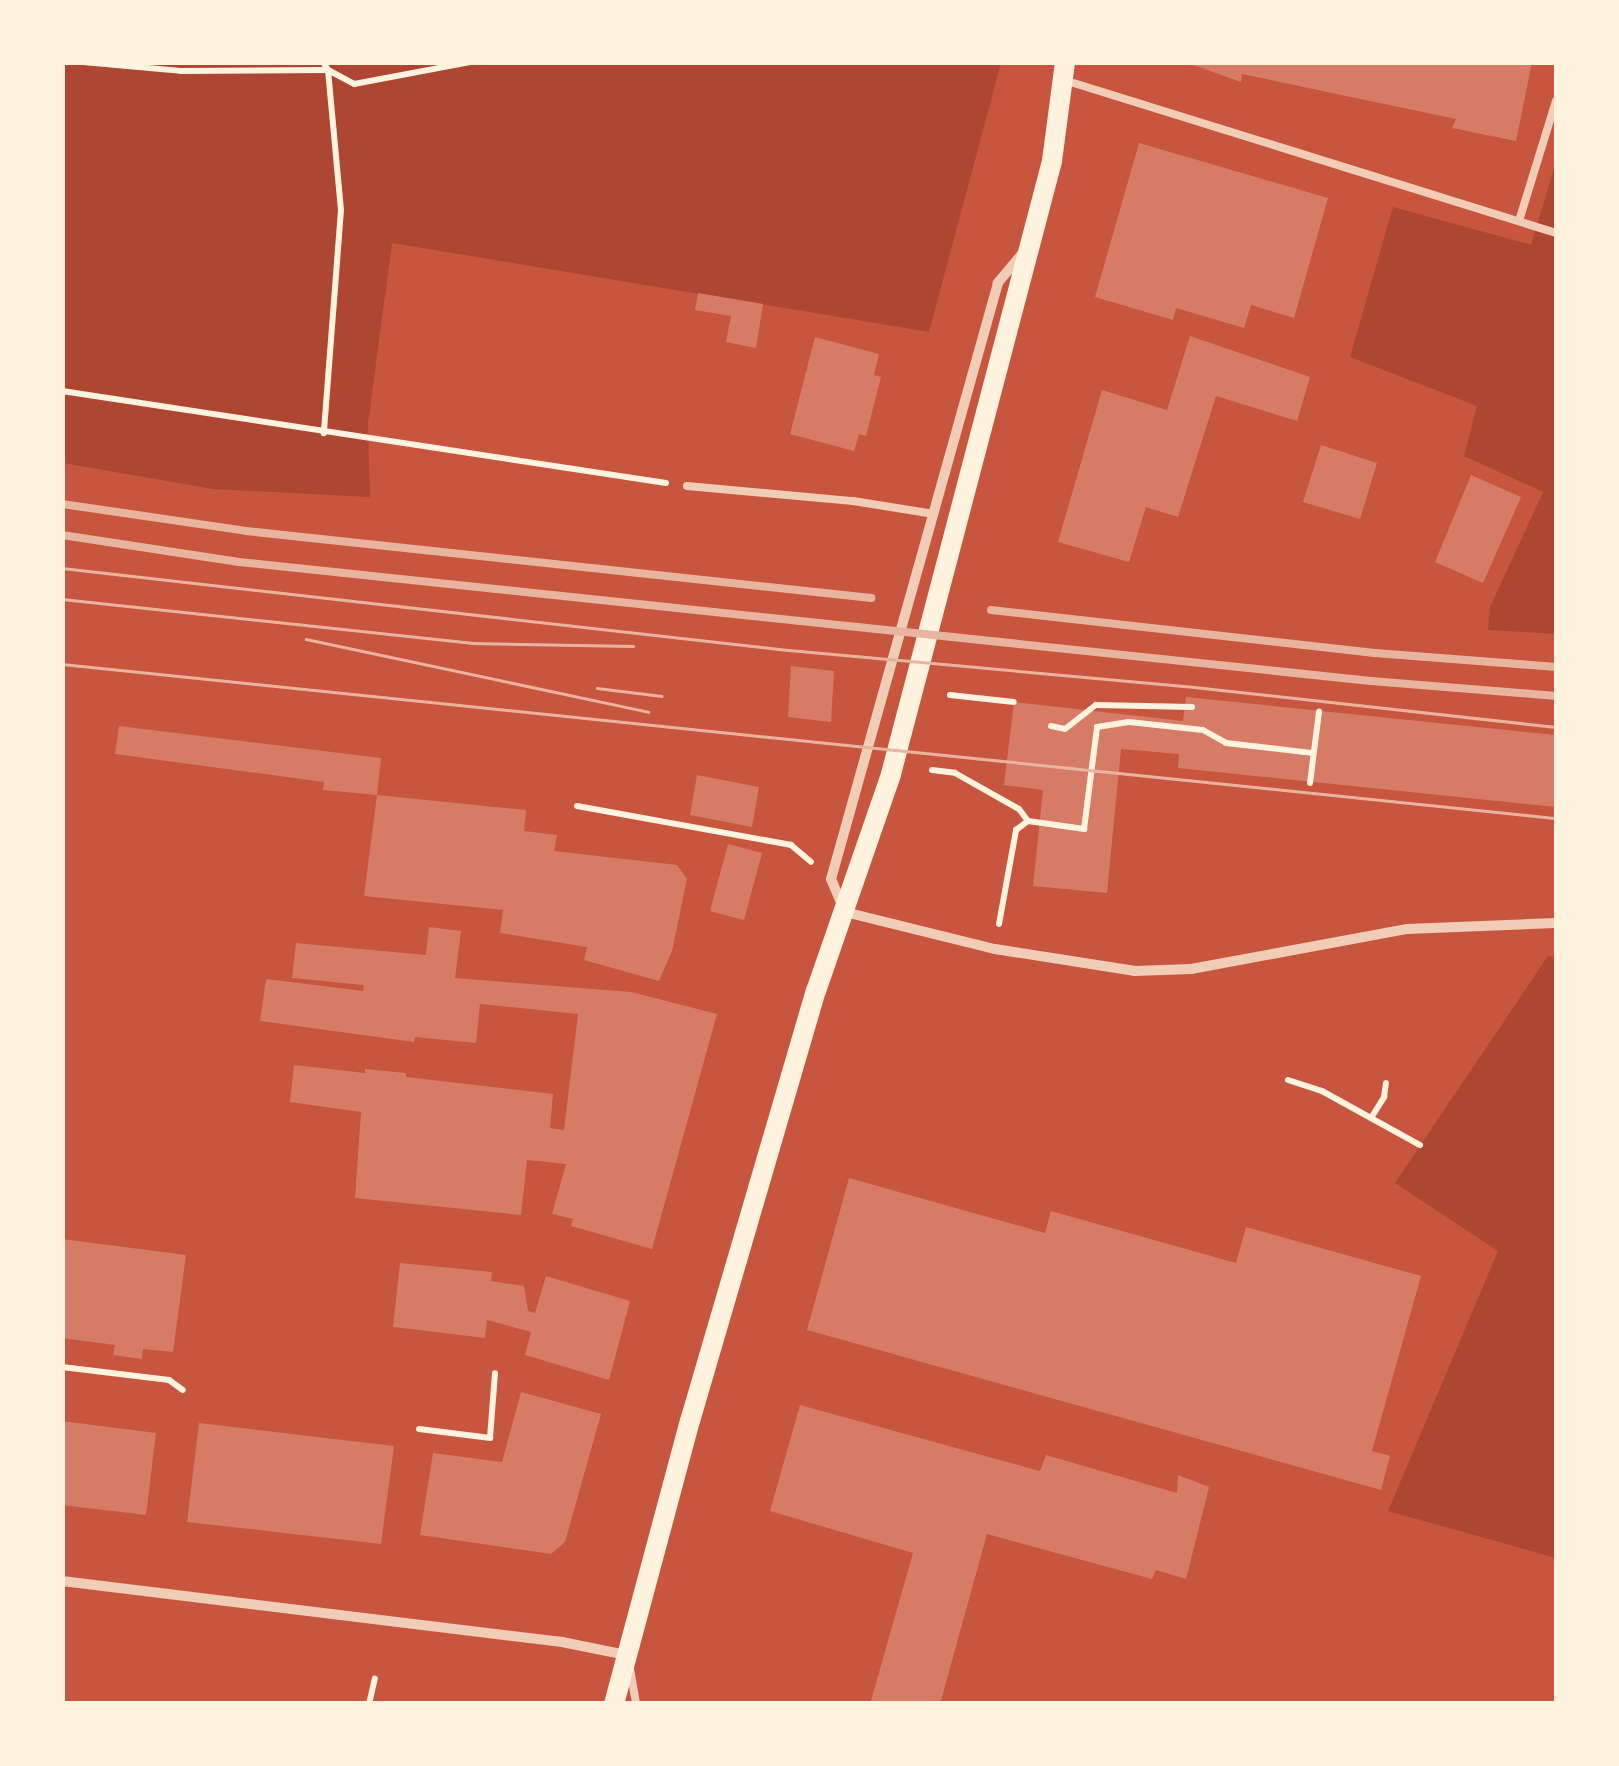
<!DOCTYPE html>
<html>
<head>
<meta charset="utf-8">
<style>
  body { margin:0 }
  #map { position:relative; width:1619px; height:1766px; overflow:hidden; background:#c8553d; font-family:Georgia,serif }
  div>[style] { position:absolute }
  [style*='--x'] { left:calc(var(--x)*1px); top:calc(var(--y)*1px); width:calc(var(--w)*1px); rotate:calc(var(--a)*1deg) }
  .green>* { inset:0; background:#ae4732 }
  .building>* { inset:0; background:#d67c66 }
  .path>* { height:6px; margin:-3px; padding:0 3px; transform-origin:3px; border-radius:3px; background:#fff3e0 }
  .service>* { height:8px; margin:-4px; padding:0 4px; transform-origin:4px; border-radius:4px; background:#f1ccb7 }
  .minor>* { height:10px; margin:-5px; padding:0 5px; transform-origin:5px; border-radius:5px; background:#f1ccb7 }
  .secondary>* { height:20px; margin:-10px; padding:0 10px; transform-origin:10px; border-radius:10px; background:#fff3e0 }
  .tram>* { height:2.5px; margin:-1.25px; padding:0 1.25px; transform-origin:1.25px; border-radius:1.25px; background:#e9b49f }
  .rail>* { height:8px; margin:-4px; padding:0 4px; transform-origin:4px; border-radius:4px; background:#e9b49f }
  span { translate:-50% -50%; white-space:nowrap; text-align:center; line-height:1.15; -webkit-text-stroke:10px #fff3e0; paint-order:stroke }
  .frame { position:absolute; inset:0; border:65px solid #fff3e0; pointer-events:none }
</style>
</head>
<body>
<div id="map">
  <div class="green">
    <i style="clip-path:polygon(62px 63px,1001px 63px,929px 332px,392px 243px,368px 423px,370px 497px,213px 489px,63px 463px)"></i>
    <i style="clip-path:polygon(1556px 162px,1556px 634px,1488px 630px,1490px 607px,1543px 492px,1464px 456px,1477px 406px,1350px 357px,1393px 207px,1531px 245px)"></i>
    <i style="clip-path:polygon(1548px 956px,1556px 957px,1556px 1558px,1388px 1511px,1498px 1251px,1395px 1183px)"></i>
  </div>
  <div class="building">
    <i style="clip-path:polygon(1185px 62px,1532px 62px,1516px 141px,1452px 128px,1456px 119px,1242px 74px,1241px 82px)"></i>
    <i style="clip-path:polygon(1139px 143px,1328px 198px,1294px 318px,1251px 305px,1244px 328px,1176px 308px,1173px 320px,1095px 297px)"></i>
    <i style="clip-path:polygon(698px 293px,763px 304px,756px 348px,726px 342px,731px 316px,695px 310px)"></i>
    <i style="clip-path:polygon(1190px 336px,1310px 377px,1297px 421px,1216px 396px,1178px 517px,1146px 507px,1129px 562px,1058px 542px,1102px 390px,1167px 410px)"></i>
    <i style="clip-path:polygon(815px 337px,879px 354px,874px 375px,881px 377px,866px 436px,859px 434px,854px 451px,790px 434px)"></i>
    <i style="clip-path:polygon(1321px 445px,1377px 463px,1360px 519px,1303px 502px)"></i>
    <i style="clip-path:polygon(1471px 475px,1521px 497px,1483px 583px,1435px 562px)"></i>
    <i style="clip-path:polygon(791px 666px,834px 671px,831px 722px,788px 717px)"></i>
    <i style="clip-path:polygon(1186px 697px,1556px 735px,1556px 807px,1178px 768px,1179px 754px,1121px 749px,1107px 893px,1033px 886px,1043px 790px,1004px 785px,1014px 702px,1183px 721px)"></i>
    <i style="clip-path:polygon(119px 726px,381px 758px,377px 795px,526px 810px,524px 831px,557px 835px,554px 851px,677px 865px,687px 879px,672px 951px,659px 981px,584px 960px,587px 947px,500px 933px,503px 910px,364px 896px,377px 795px,323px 790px,324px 782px,115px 754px)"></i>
    <i style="clip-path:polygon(697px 775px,759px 787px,752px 827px,690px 815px)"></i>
    <i style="clip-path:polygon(728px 844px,762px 853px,744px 920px,710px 911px)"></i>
    <i style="clip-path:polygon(429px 927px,461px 931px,455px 978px,631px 992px,717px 1014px,652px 1249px,571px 1226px,573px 1219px,552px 1214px,566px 1164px,527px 1160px,521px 1215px,355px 1198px,361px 1112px,290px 1102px,294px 1065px,365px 1073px,365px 1069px,406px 1073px,406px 1077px,553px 1094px,550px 1128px,564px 1130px,578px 1014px,480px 1004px,476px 1043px,415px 1037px,414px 1042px,260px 1021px,266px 979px,363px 991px,364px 985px,292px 978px,296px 943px,426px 955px)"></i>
    <i style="clip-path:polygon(849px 1178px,1045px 1233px,1051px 1211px,1236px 1263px,1246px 1227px,1421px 1276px,1372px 1451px,1390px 1456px,1381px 1490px,807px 1330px)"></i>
    <i style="clip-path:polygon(62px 1239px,186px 1255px,173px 1352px,143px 1349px,142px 1359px,113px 1355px,115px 1345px,62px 1338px)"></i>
    <i style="clip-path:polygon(400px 1263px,492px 1272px,491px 1281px,524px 1286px,528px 1311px,535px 1313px,546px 1276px,630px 1301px,609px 1380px,525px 1355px,531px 1332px,487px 1320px,485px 1338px,393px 1327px)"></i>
    <i style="clip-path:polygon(521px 1392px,601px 1414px,565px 1542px,551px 1554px,420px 1535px,433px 1453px,502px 1462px)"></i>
    <i style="clip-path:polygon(800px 1405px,1040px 1471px,1046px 1455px,1177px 1493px,1178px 1475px,1209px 1487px,1186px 1579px,1156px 1570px,1152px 1579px,987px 1534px,940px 1704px,870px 1704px,913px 1553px,770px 1511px)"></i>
    <i style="clip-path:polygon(62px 1421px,156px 1433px,146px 1515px,62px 1505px)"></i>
    <i style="clip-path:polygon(199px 1423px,394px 1446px,381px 1544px,187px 1522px)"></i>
  </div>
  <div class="path">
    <i style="--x:83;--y:62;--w:98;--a:5.2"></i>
    <i style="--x:181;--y:71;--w:147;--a:-0.4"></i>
    <i style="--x:328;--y:70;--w:30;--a:28"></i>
    <i style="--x:354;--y:84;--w:118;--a:-10.7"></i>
    <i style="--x:323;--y:62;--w:9;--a:58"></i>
    <i style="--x:328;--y:70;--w:141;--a:84.7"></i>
    <i style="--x:341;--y:210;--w:224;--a:94.4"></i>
    <i style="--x:62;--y:391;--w:611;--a:8.66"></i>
    <i style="--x:950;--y:695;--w:64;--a:6.2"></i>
    <i style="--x:1051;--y:726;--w:14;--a:12"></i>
    <i style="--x:1065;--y:729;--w:39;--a:-38"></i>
    <i style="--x:1096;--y:705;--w:96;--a:1.2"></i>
    <i style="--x:1097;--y:727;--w:32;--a:-9"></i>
    <i style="--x:1129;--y:722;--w:74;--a:6.2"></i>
    <i style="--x:1203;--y:730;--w:26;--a:29"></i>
    <i style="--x:1226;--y:743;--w:88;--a:6.6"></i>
    <i style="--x:932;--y:770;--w:23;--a:7"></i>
    <i style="--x:955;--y:773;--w:73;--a:29.4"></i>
    <i style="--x:1019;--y:809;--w:15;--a:53"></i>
    <i style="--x:1310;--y:783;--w:72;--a:-82.8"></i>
    <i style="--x:577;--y:806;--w:218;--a:10.3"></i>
    <i style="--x:791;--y:845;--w:26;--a:40"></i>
    <i style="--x:999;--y:924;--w:96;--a:-79.7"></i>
    <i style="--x:1016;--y:830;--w:15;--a:-37"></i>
    <i style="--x:1028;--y:821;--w:57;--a:8.1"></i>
    <i style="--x:1084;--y:829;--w:103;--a:-82.7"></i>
    <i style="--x:1288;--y:1080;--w:36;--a:18"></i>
    <i style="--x:1322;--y:1091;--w:112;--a:28.9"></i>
    <i style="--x:1371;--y:1118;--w:25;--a:-58"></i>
    <i style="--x:1384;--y:1097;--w:14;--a:-82"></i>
    <i style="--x:62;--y:1367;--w:108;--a:6.9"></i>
    <i style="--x:169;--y:1380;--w:17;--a:36"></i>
    <i style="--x:419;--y:1429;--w:72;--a:7.2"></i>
    <i style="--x:490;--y:1438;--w:65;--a:-85.6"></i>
    <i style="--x:369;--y:1704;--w:26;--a:-77"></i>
  </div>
  <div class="service">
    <i style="--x:1064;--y:80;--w:515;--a:17.27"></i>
    <i style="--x:1519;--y:221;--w:126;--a:-72.9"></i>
    <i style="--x:687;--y:486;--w:167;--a:5.2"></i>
    <i style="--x:853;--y:501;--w:82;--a:9.1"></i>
    <i style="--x:630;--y:1669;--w:36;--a:80"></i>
  </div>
  <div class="minor">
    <i style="--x:1022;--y:254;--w:38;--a:130"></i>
    <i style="--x:998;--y:283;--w:619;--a:105.65"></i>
    <i style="--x:831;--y:879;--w:36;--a:67"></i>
    <i style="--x:845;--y:912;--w:154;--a:13.9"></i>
    <i style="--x:995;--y:949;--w:142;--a:8.9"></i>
    <i style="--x:1135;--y:971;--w:56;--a:-2"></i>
    <i style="--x:1191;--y:969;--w:220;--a:-10.5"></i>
    <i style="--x:1407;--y:929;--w:149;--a:-2.3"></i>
    <i style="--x:62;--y:1581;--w:504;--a:6.96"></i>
    <i style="--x:562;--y:1642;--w:65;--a:11.5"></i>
  </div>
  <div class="secondary">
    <i style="--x:614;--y:1704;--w:293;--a:-75"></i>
    <i style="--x:690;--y:1421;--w:448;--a:-73.7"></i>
    <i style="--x:816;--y:991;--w:230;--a:-70.9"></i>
    <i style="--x:891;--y:774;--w:634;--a:-75.28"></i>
    <i style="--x:1052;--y:161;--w:100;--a:-82.5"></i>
  </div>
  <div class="tram">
    <i style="--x:62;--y:568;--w:721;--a:6.45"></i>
    <i style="--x:778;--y:649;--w:418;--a:5.2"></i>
    <i style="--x:1194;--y:687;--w:364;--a:6.3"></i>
    <i style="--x:62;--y:599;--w:411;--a:6.1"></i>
    <i style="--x:471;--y:643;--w:162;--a:1.1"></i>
    <i style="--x:306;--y:639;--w:350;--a:12"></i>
    <i style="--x:62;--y:664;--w:1502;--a:5.89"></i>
    <i style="--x:597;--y:688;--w:65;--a:7"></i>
  </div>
  <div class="rail">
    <i style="--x:62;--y:504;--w:186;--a:8.3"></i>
    <i style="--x:246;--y:531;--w:629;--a:6.12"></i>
    <i style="--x:62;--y:535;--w:179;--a:8.7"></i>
    <i style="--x:239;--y:562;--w:1138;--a:6"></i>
    <i style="--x:1371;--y:681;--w:186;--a:4.6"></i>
    <i style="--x:991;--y:610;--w:386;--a:6.4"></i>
    <i style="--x:1375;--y:653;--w:182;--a:4.4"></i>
  </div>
  <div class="frame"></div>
</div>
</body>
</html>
